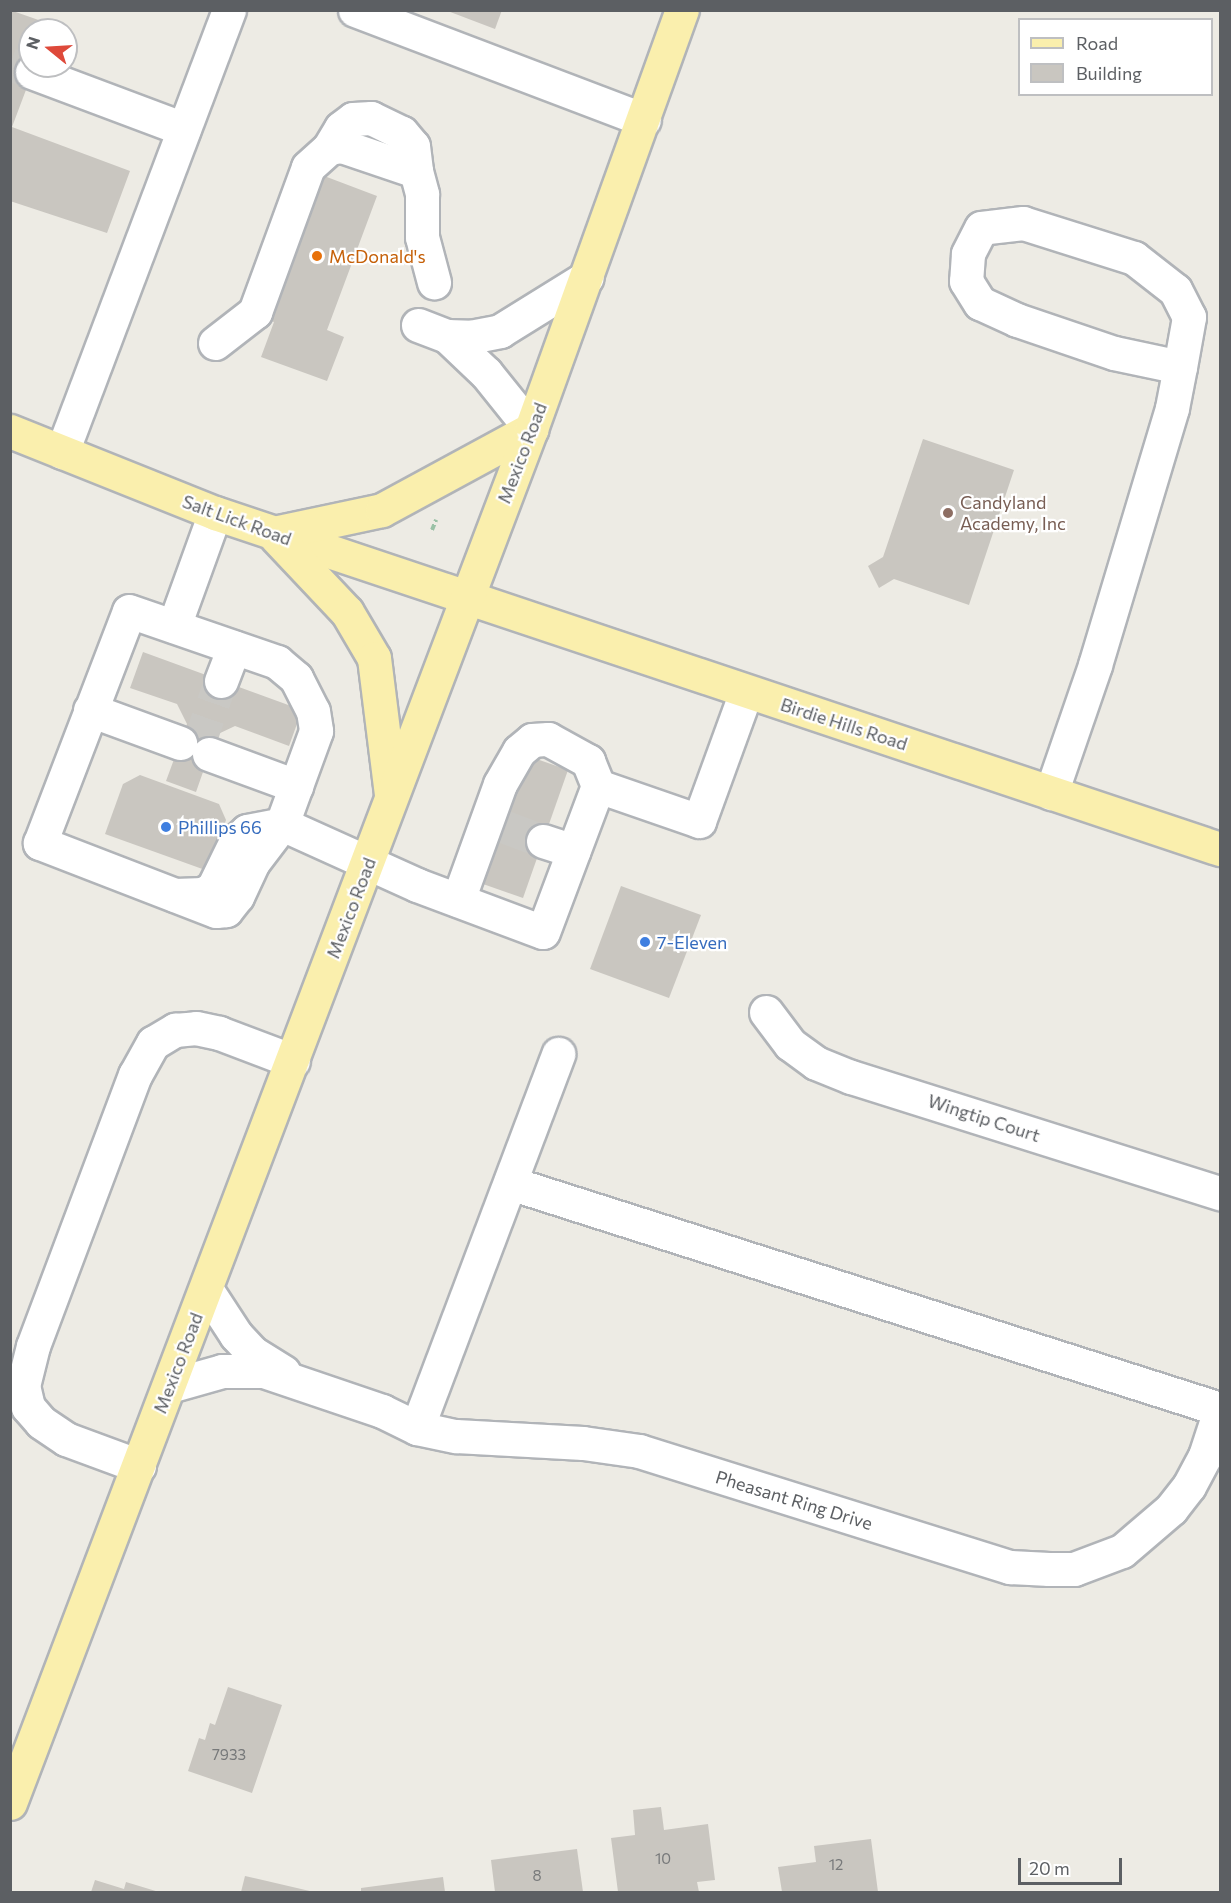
<!DOCTYPE html>
<html>
<head>
<meta charset="utf-8">
<style>
  body { margin:0 }
  #map { position:relative; width:1231px; height:1903px; overflow:hidden; background:#edebe4; font-family:Commissioner,sans-serif }
  div>[style] { position:absolute }
  [style*='--x'] { left:calc(var(--x)*1px); top:calc(var(--y)*1px); width:calc(var(--w)*1px); rotate:calc(var(--a)*1deg) }
  .building>* { inset:0; background:#c9c6c0 }
  .minor-tunnel>* { height:33px; margin-top:-16.5px; transform-origin:0; background:repeating-linear-gradient(90deg,#c9c8c4 0 33px,transparent 0 49px) }
  .path>* { height:4px; margin-top:-2px; transform-origin:0; background:repeating-linear-gradient(90deg,#9ac1a6 0 6px,transparent 0 9px) }
  .roads { filter:drop-shadow(2px 0 #b1b4b8) drop-shadow(-2px 0 #b1b4b8) drop-shadow(0 2px #b1b4b8) drop-shadow(0 -2px #b1b4b8) }
  .minor>* { height:33px; margin:-16.5px; padding:0 16.5px; transform-origin:16.5px; border-radius:16.5px; background:#fff }
  .major>* { height:33px; margin:-16.5px; padding:0 16.5px; transform-origin:16.5px; border-radius:16.5px; background:#faefad }
  .dots>* { width:16px; height:16px; translate:-50% -50%; box-sizing:border-box; border:3px solid #fff; border-radius:50% }
  span { translate:-50% -50%; white-space:nowrap; text-align:center; line-height:1.15; -webkit-text-stroke:4.5px #fff; paint-order:stroke }
  .number-label { font-size:15px; color:#77797a }
  .number-label span { -webkit-text-stroke-width:0 }
  .food-label { font-size:18px; color:#c56008 }
  .left { translate:0 -50%; text-align:left }
  .street-label { font-size:18px; color:#5c5f63 }
  .education-label { font-size:18px; color:#785e54 }
  .shop-label { font-size:18px; color:#366cbe }
  .frame { position:absolute; inset:0; border:12px solid #5c5f63; pointer-events:none }
  .legend { position:absolute; left:1018px; top:18px; width:195px; height:78px; box-sizing:border-box; background:#fff; border:2px solid #bebfc1; margin:0; padding:8px 10px; list-style:none; font-size:18px; color:#5c5f63 }
  .legend li { display:flex; align-items:center; gap:12px; height:30px }
  .legend b { width:30px; border:2px solid #bebfc1 }
  .north { position:absolute; left:18px; top:18px; width:60px; height:60px; box-sizing:border-box; background:#fff; border:2px solid #bebfc1; border-radius:50%; rotate:288deg; font-size:16px; font-weight:700; line-height:24px; text-align:center; color:#5c5f63 }
  .north::after { content:''; display:block; margin:auto; width:21px; height:27px; background:#de493a; clip-path:polygon(50% 0,100% 100%,50% 72%,0 100%) }
  .scale { position:absolute; left:1018px; top:1858px; width:104px; height:27px; box-sizing:border-box; border:3px solid #5c5f63; border-top:0; padding-left:8px; font-size:18px; line-height:21px; white-space:nowrap; color:#5c5f63; -webkit-text-stroke:4px #fff; paint-order:stroke }
</style>
</head>
<body>
<div id="map">
  <div class="building">
    <i style="clip-path:polygon(10px 10px,50px 24px,48px 30px,30px 30px,30px 66px,35px 66px,12px 127px,130px 171px,107px 233px,10px 201px)"></i>
    <i style="clip-path:polygon(445px 10px,502px 10px,495px 29px)"></i>
    <i style="clip-path:polygon(311px 171px,377px 196px,327px 330px,344px 337px,327px 381px,261px 357px,274px 322px,258px 316px)"></i>
    <i style="clip-path:polygon(923px 439px,1014px 470px,969px 605px,894px 579px,879px 588px,868px 566px,883px 557px)"></i>
    <i style="clip-path:polygon(143px 652px,302px 710px,289px 746px,235px 726px,216px 735px,196px 792px,166px 781px,187px 724px,177px 704px,130px 688px)"></i>
    <i style="clip-path:polygon(528px 756px,568px 770px,523px 898px,483px 884px)"></i>
    <i style="clip-path:polygon(140px 775px,219px 804px,226px 820px,208px 871px,105px 834px,123px 784px)"></i>
    <i style="clip-path:polygon(621px 886px,701px 915px,669px 998px,590px 969px)"></i>
    <i style="clip-path:polygon(228px 1687px,282px 1705px,252px 1793px,188px 1771px,199px 1738px,205px 1740px,210px 1723px,215px 1725px)"></i>
    <i style="clip-path:polygon(661px 1807px,664px 1830px,708px 1824px,715px 1880px,697px 1882px,699px 1892px,618px 1892px,611px 1838px,635px 1835px,633px 1810px)"></i>
    <i style="clip-path:polygon(871px 1839px,878px 1892px,782px 1892px,778px 1867px,816px 1862px,814px 1846px)"></i>
    <i style="clip-path:polygon(577px 1849px,583px 1892px,495px 1892px,491px 1860px)"></i>
    <i style="clip-path:polygon(245px 1876px,314px 1892px,241px 1892px)"></i>
    <i style="clip-path:polygon(443px 1877px,445px 1892px,361px 1892px,361px 1888px)"></i>
    <i style="clip-path:polygon(95px 1880px,124px 1889px,126px 1882px,159px 1892px,91px 1892px)"></i>
  </div>
  <div class="minor-tunnel">
    <i style="--x:10;--y:64;--w:23;--a:20"></i>
    <i style="--x:197;--y:749;--w:72;--a:-70.6"></i>
    <i style="--x:503;--y:826;--w:43;--a:20.6"></i>
  </div>
  <div class="path">
    <i style="--x:432;--y:530;--w:11;--a:-68"></i>
  </div>
  <div class="roads">
    <div class="minor">
      <i style="--x:355;--y:10;--w:309;--a:20.8"></i>
      <i style="--x:32;--y:72;--w:162;--a:20.6"></i>
      <i style="--x:329;--y:148;--w:23;--a:-59"></i>
      <i style="--x:341;--y:128;--w:15;--a:-37"></i>
      <i style="--x:353;--y:119;--w:18;--a:-3"></i>
      <i style="--x:371;--y:118;--w:34;--a:26"></i>
      <i style="--x:402;--y:133;--w:17;--a:50"></i>
      <i style="--x:413;--y:146;--w:25;--a:83"></i>
      <i style="--x:418;--y:325;--w:31;--a:21"></i>
      <i style="--x:447;--y:336;--w:23;--a:2"></i>
      <i style="--x:470;--y:337;--w:31;--a:-11"></i>
      <i style="--x:500;--y:331;--w:102;--a:-31.8"></i>
      <i style="--x:447;--y:336;--w:54;--a:43.5"></i>
      <i style="--x:486;--y:373;--w:72;--a:51.2"></i>
      <i style="--x:215;--y:343;--w:51;--a:-37.8"></i>
      <i style="--x:255;--y:312;--w:154;--a:-69.9"></i>
      <i style="--x:308;--y:167;--w:28;--a:-42"></i>
      <i style="--x:329;--y:148;--w:13;--a:-9"></i>
      <i style="--x:342;--y:146;--w:78;--a:18.7"></i>
      <i style="--x:416;--y:171;--w:24;--a:75"></i>
      <i style="--x:422;--y:194;--w:43;--a:90"></i>
      <i style="--x:422;--y:237;--w:47;--a:75.1"></i>
      <i style="--x:62;--y:452;--w:472;--a:-69.3"></i>
      <i style="--x:129;--y:611;--w:157;--a:19"></i>
      <i style="--x:277;--y:662;--w:25;--a:40"></i>
      <i style="--x:296;--y:678;--w:37;--a:63"></i>
      <i style="--x:313;--y:711;--w:20;--a:81"></i>
      <i style="--x:316;--y:731;--w:99;--a:110.1"></i>
      <i style="--x:282;--y:824;--w:48;--a:127.3"></i>
      <i style="--x:253;--y:862;--w:38;--a:115"></i>
      <i style="--x:237;--y:896;--w:18;--a:128"></i>
      <i style="--x:226;--y:910;--w:10;--a:174"></i>
      <i style="--x:216;--y:911;--w:189;--a:-158.9"></i>
      <i style="--x:40;--y:843;--w:248;--a:-69"></i>
      <i style="--x:174;--y:626;--w:120;--a:-70.1"></i>
      <i style="--x:221;--y:681;--w:36;--a:-69"></i>
      <i style="--x:90;--y:710;--w:96;--a:20.1"></i>
      <i style="--x:209;--y:754;--w:93;--a:20.2"></i>
      <i style="--x:1051;--y:793;--w:135;--a:-71"></i>
      <i style="--x:1095;--y:665;--w:268;--a:-73.3"></i>
      <i style="--x:1172;--y:408;--w:42;--a:-79"></i>
      <i style="--x:1180;--y:367;--w:51;--a:-79.8"></i>
      <i style="--x:1189;--y:317;--w:30;--a:-117"></i>
      <i style="--x:1175;--y:290;--w:52;--a:-142"></i>
      <i style="--x:1134;--y:258;--w:116;--a:-162.5"></i>
      <i style="--x:1023;--y:223;--w:42;--a:173.2"></i>
      <i style="--x:981;--y:228;--w:29;--a:117"></i>
      <i style="--x:968;--y:254;--w:27;--a:94"></i>
      <i style="--x:966;--y:281;--w:26;--a:58"></i>
      <i style="--x:980;--y:303;--w:41;--a:24.7"></i>
      <i style="--x:1017;--y:320;--w:102;--a:18.8"></i>
      <i style="--x:1114;--y:353;--w:67;--a:12"></i>
      <i style="--x:543;--y:841;--w:32;--a:18"></i>
      <i style="--x:175;--y:895;--w:28;--a:-2"></i>
      <i style="--x:203;--y:894;--w:12;--a:-31"></i>
      <i style="--x:213;--y:888;--w:52;--a:-63.9"></i>
      <i style="--x:236;--y:841;--w:15;--a:-42"></i>
      <i style="--x:247;--y:831;--w:36;--a:-11"></i>
      <i style="--x:282;--y:824;--w:148;--a:24.3"></i>
      <i style="--x:417;--y:885;--w:134;--a:20.5"></i>
      <i style="--x:543;--y:932;--w:156;--a:-69.4"></i>
      <i style="--x:598;--y:786;--w:107;--a:19.1"></i>
      <i style="--x:699;--y:821;--w:137;--a:-70"></i>
      <i style="--x:458;--y:900;--w:123;--a:-70.1"></i>
      <i style="--x:500;--y:784;--w:38;--a:-60"></i>
      <i style="--x:519;--y:751;--w:17;--a:-40"></i>
      <i style="--x:532;--y:740;--w:16;--a:-4"></i>
      <i style="--x:548;--y:739;--w:46;--a:28.8"></i>
      <i style="--x:588;--y:761;--w:27;--a:68"></i>
      <i style="--x:766;--y:1012;--w:40;--a:53"></i>
      <i style="--x:790;--y:1044;--w:32;--a:36"></i>
      <i style="--x:816;--y:1063;--w:38;--a:22"></i>
      <i style="--x:851;--y:1077;--w:387;--a:17.5"></i>
      <i style="--x:510;--y:1183;--w:745;--a:17.66"></i>
      <i style="--x:206;--y:1289;--w:55;--a:56.9"></i>
      <i style="--x:236;--y:1335;--w:25;--a:47"></i>
      <i style="--x:253;--y:1353;--w:36;--a:32"></i>
      <i style="--x:169;--y:1386;--w:55;--a:-15.8"></i>
      <i style="--x:222;--y:1371;--w:42;--a:0"></i>
      <i style="--x:264;--y:1371;--w:125;--a:18.7"></i>
      <i style="--x:382;--y:1411;--w:39;--a:26"></i>
      <i style="--x:417;--y:1428;--w:40;--a:12"></i>
      <i style="--x:456;--y:1436;--w:127;--a:3.2"></i>
      <i style="--x:583;--y:1443;--w:57;--a:8.1"></i>
      <i style="--x:639;--y:1451;--w:389;--a:17.4"></i>
      <i style="--x:1010;--y:1567;--w:39;--a:3"></i>
      <i style="--x:1049;--y:1569;--w:25;--a:0"></i>
      <i style="--x:1074;--y:1569;--w:51;--a:-20.6"></i>
      <i style="--x:1122;--y:1551;--w:65;--a:-40.6"></i>
      <i style="--x:1171;--y:1509;--w:29;--a:-52"></i>
      <i style="--x:1189;--y:1486;--w:34;--a:-62"></i>
      <i style="--x:1205;--y:1456;--w:48;--a:-71.9"></i>
      <i style="--x:417;--y:1428;--w:400;--a:-69.3"></i>
      <i style="--x:139;--y:1466;--w:78;--a:-159.7"></i>
      <i style="--x:66;--y:1439;--w:30;--a:-146"></i>
      <i style="--x:41;--y:1422;--w:20;--a:-131"></i>
      <i style="--x:28;--y:1407;--w:22;--a:-103"></i>
      <i style="--x:23;--y:1386;--w:41;--a:-76"></i>
      <i style="--x:33;--y:1346;--w:290;--a:-69.4"></i>
      <i style="--x:135;--y:1075;--w:37;--a:-61"></i>
      <i style="--x:153;--y:1043;--w:26;--a:-31"></i>
      <i style="--x:175;--y:1030;--w:21;--a:-5"></i>
      <i style="--x:196;--y:1028;--w:24;--a:12"></i>
      <i style="--x:219;--y:1033;--w:79;--a:20.7"></i>
    </div>
    <div class="major">
      <i style="--x:10;--y:431;--w:221;--a:21.8"></i>
      <i style="--x:215;--y:513;--w:1060;--a:18.49"></i>
      <i style="--x:274;--y:533;--w:110;--a:-12"></i>
      <i style="--x:382;--y:510;--w:170;--a:-28.5"></i>
      <i style="--x:276;--y:537;--w:103;--a:46.6"></i>
      <i style="--x:347;--y:612;--w:53;--a:59.6"></i>
      <i style="--x:374;--y:658;--w:137;--a:82.9"></i>
      <i style="--x:10;--y:1803;--w:1469;--a:-69.23"></i>
      <i style="--x:531;--y:429;--w:445;--a:-70.2"></i>
    </div>
  </div>
  <div class="dots">
    <i style="left:317px;top:256px;background:#e8710a"></i>
    <i style="left:948px;top:513px;background:#8d6e63"></i>
    <i style="left:166px;top:827px;background:#3f7fe0"></i>
    <i style="left:645px;top:942px;background:#3f7fe0"></i>
  </div>
  <div class="number-label">
    <span style="left:229px;top:1755px">7933</span>
    <span style="left:663px;top:1859px">10</span>
    <span style="left:836px;top:1865px">12</span>
    <span style="left:537px;top:1876px">8</span>
  </div>
  <div class="food-label">
    <span class="left" style="left:329px;top:256px">McDonald's</span>
  </div>
  <div class="street-label">
    <span style="left:522px;top:453px;rotate:-69deg">Mexico Road</span>
    <span style="left:237px;top:520px;rotate:20deg">Salt Lick Road</span>
    <span style="left:844px;top:724px;rotate:18deg">Birdie Hills Road</span>
    <span style="left:351px;top:908px;rotate:-69deg">Mexico Road</span>
    <span style="left:984px;top:1118px;rotate:18deg">Wingtip Court</span>
    <span style="left:178px;top:1363px;rotate:-69deg">Mexico Road</span>
    <span style="left:794px;top:1500px;rotate:17deg">Pheasant Ring Drive</span>
  </div>
  <div class="education-label">
    <span class="left" style="left:960px;top:513px">Candyland<br>Academy, Inc</span>
  </div>
  <div class="shop-label">
    <span class="left" style="left:178px;top:827px">Phillips 66</span>
    <span class="left" style="left:657px;top:942px">7-Eleven</span>
  </div>
  <div class="frame"></div>
  <ul class="legend">
  <li><b style="height:8px;background:#faefad"></b>Road</li>
  <li><b style="height:16px;background:#c9c6c0"></b>Building</li>
  </ul>
  <div class="north">N</div>
  <div class="scale">20 m</div>
</div>
</body>
</html>
